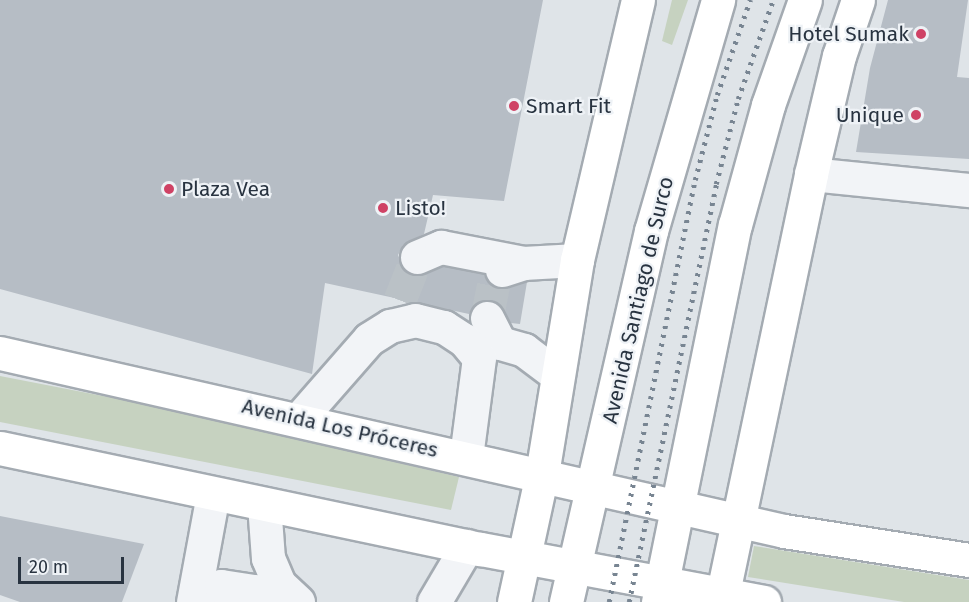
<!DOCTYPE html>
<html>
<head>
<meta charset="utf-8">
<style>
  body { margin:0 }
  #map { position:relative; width:969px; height:602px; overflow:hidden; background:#dfe4e8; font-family:"Fira Sans",sans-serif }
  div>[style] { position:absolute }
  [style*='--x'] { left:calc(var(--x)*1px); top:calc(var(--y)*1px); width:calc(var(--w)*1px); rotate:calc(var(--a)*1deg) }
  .green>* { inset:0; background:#c6d2c0 }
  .building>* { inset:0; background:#b6bdc5 }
  .minor-tunnel>* { height:33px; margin-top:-16.5px; transform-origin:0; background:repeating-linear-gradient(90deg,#bac1c6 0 33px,transparent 0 49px) }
  .roads { filter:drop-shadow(2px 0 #a4abb2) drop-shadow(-2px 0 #a4abb2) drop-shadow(0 2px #a4abb2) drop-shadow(0 -2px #a4abb2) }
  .minor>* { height:33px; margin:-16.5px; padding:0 16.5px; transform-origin:16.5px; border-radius:16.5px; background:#f2f4f7 }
  .major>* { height:33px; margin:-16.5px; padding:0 16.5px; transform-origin:16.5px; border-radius:16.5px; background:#fff }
  .rail>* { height:4.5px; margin-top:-2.25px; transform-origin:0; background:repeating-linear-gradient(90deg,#788592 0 3px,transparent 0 9px) }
  .dots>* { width:16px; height:16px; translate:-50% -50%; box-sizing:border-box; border:3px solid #eef2f6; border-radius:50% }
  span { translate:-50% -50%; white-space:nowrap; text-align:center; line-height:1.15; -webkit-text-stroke:4.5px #eef2f6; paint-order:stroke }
  .poi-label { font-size:21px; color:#283340 }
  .right { translate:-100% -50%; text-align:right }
  .left { translate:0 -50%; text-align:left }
  .street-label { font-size:21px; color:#283340 }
  .scale { position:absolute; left:18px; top:557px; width:106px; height:27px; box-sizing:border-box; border:3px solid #283340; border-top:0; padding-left:8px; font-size:18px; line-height:21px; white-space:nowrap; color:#283340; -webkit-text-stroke:4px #eef2f6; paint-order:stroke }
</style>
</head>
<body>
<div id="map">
  <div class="green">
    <i style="clip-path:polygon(672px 0,688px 0,672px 45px,662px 41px)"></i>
    <i style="clip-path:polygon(0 376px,170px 409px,459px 477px,451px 510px,0 422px)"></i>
    <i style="clip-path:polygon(754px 546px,969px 580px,969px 602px,904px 602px,748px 577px)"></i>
  </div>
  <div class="building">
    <i style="clip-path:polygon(0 0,543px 0,504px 201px,433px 195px,424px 234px,403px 245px,398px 255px,405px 271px,414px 275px,443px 266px,484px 274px,489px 284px,499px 288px,527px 282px,520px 324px,511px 323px,498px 303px,488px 299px,478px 302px,469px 314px,325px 283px,312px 374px,0 289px)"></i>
    <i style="clip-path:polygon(888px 0,968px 0,957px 77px,969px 78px,969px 159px,856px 152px,870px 68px)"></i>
    <i style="clip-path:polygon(0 516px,144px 544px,122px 602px,20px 602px,0 595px)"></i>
  </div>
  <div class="minor-tunnel">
    <i style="--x:400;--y:300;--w:46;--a:-68.4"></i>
    <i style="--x:487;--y:318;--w:46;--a:-78.7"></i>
  </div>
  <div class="roads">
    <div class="minor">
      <i style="--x:811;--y:174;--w:159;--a:5.8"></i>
      <i style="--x:417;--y:257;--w:26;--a:-23"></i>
      <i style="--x:441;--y:247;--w:84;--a:11"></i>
      <i style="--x:502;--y:270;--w:22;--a:-18"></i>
      <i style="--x:523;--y:263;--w:54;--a:-3.2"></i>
      <i style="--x:487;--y:318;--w:28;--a:63"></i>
      <i style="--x:500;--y:343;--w:25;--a:16"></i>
      <i style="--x:524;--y:350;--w:40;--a:37"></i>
      <i style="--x:299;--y:419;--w:106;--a:-48.8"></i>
      <i style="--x:369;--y:339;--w:25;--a:-32"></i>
      <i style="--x:390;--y:326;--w:26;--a:-13"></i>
      <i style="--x:415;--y:320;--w:30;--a:14"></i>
      <i style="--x:444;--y:327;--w:24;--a:33"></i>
      <i style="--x:464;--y:340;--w:23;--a:50"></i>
      <i style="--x:479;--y:358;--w:100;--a:97.5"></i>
      <i style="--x:264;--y:504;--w:54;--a:85.8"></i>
      <i style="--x:268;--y:558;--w:28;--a:67"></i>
      <i style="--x:279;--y:584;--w:26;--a:43"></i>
      <i style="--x:193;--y:602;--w:110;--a:-79.5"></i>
      <i style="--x:194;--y:602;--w:31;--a:-31"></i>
      <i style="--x:221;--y:586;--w:33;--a:9"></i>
      <i style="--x:254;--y:591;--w:15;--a:48"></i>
      <i style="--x:434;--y:602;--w:65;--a:-59.5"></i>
    </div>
    <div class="major">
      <i style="--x:0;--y:353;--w:804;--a:12.79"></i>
      <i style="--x:784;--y:531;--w:187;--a:8.9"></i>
      <i style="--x:0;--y:448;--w:491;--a:11.9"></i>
      <i style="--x:481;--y:549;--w:288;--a:10.6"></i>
      <i style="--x:514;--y:602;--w:131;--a:-77.7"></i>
      <i style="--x:542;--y:474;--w:217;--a:-80.7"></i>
      <i style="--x:577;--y:260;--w:267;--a:-76.8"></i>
      <i style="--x:566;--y:602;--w:381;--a:-77.1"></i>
      <i style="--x:651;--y:231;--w:241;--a:-73.8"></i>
      <i style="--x:658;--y:602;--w:385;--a:-78.5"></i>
      <i style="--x:735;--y:225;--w:124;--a:-74.6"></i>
      <i style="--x:768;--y:105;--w:111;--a:-70.6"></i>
      <i style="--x:721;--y:602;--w:437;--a:-78.1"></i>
      <i style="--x:811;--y:174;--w:121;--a:-76.7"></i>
      <i style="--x:839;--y:56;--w:59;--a:-71.3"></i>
    </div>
  </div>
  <div class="rail">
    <i style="--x:609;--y:602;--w:431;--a:-78.5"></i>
    <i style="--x:695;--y:180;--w:88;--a:-75.5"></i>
    <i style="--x:717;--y:95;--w:101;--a:-70.8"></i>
    <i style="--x:629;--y:602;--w:427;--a:-78.2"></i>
    <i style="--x:716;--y:184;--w:88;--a:-75.5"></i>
    <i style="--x:738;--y:99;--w:105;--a:-70.5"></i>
  </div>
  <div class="dots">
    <i style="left:921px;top:34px;background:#cf4265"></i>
    <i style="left:514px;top:106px;background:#cf4265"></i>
    <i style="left:916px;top:115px;background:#cf4265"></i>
    <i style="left:169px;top:189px;background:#cf4265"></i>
    <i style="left:383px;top:208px;background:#cf4265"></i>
  </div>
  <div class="poi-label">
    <span class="right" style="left:909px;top:34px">Hotel Sumak</span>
    <span class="left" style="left:526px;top:106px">Smart Fit</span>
    <span class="right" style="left:904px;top:115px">Unique</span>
    <span class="left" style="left:181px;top:189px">Plaza Vea</span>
    <span class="left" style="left:395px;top:208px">Listo!</span>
  </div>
  <div class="street-label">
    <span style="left:638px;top:300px;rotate:-77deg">Avenida Santiago de Surco</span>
    <span style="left:340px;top:428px;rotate:13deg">Avenida Los Próceres</span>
  </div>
  <div class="scale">20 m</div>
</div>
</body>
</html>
